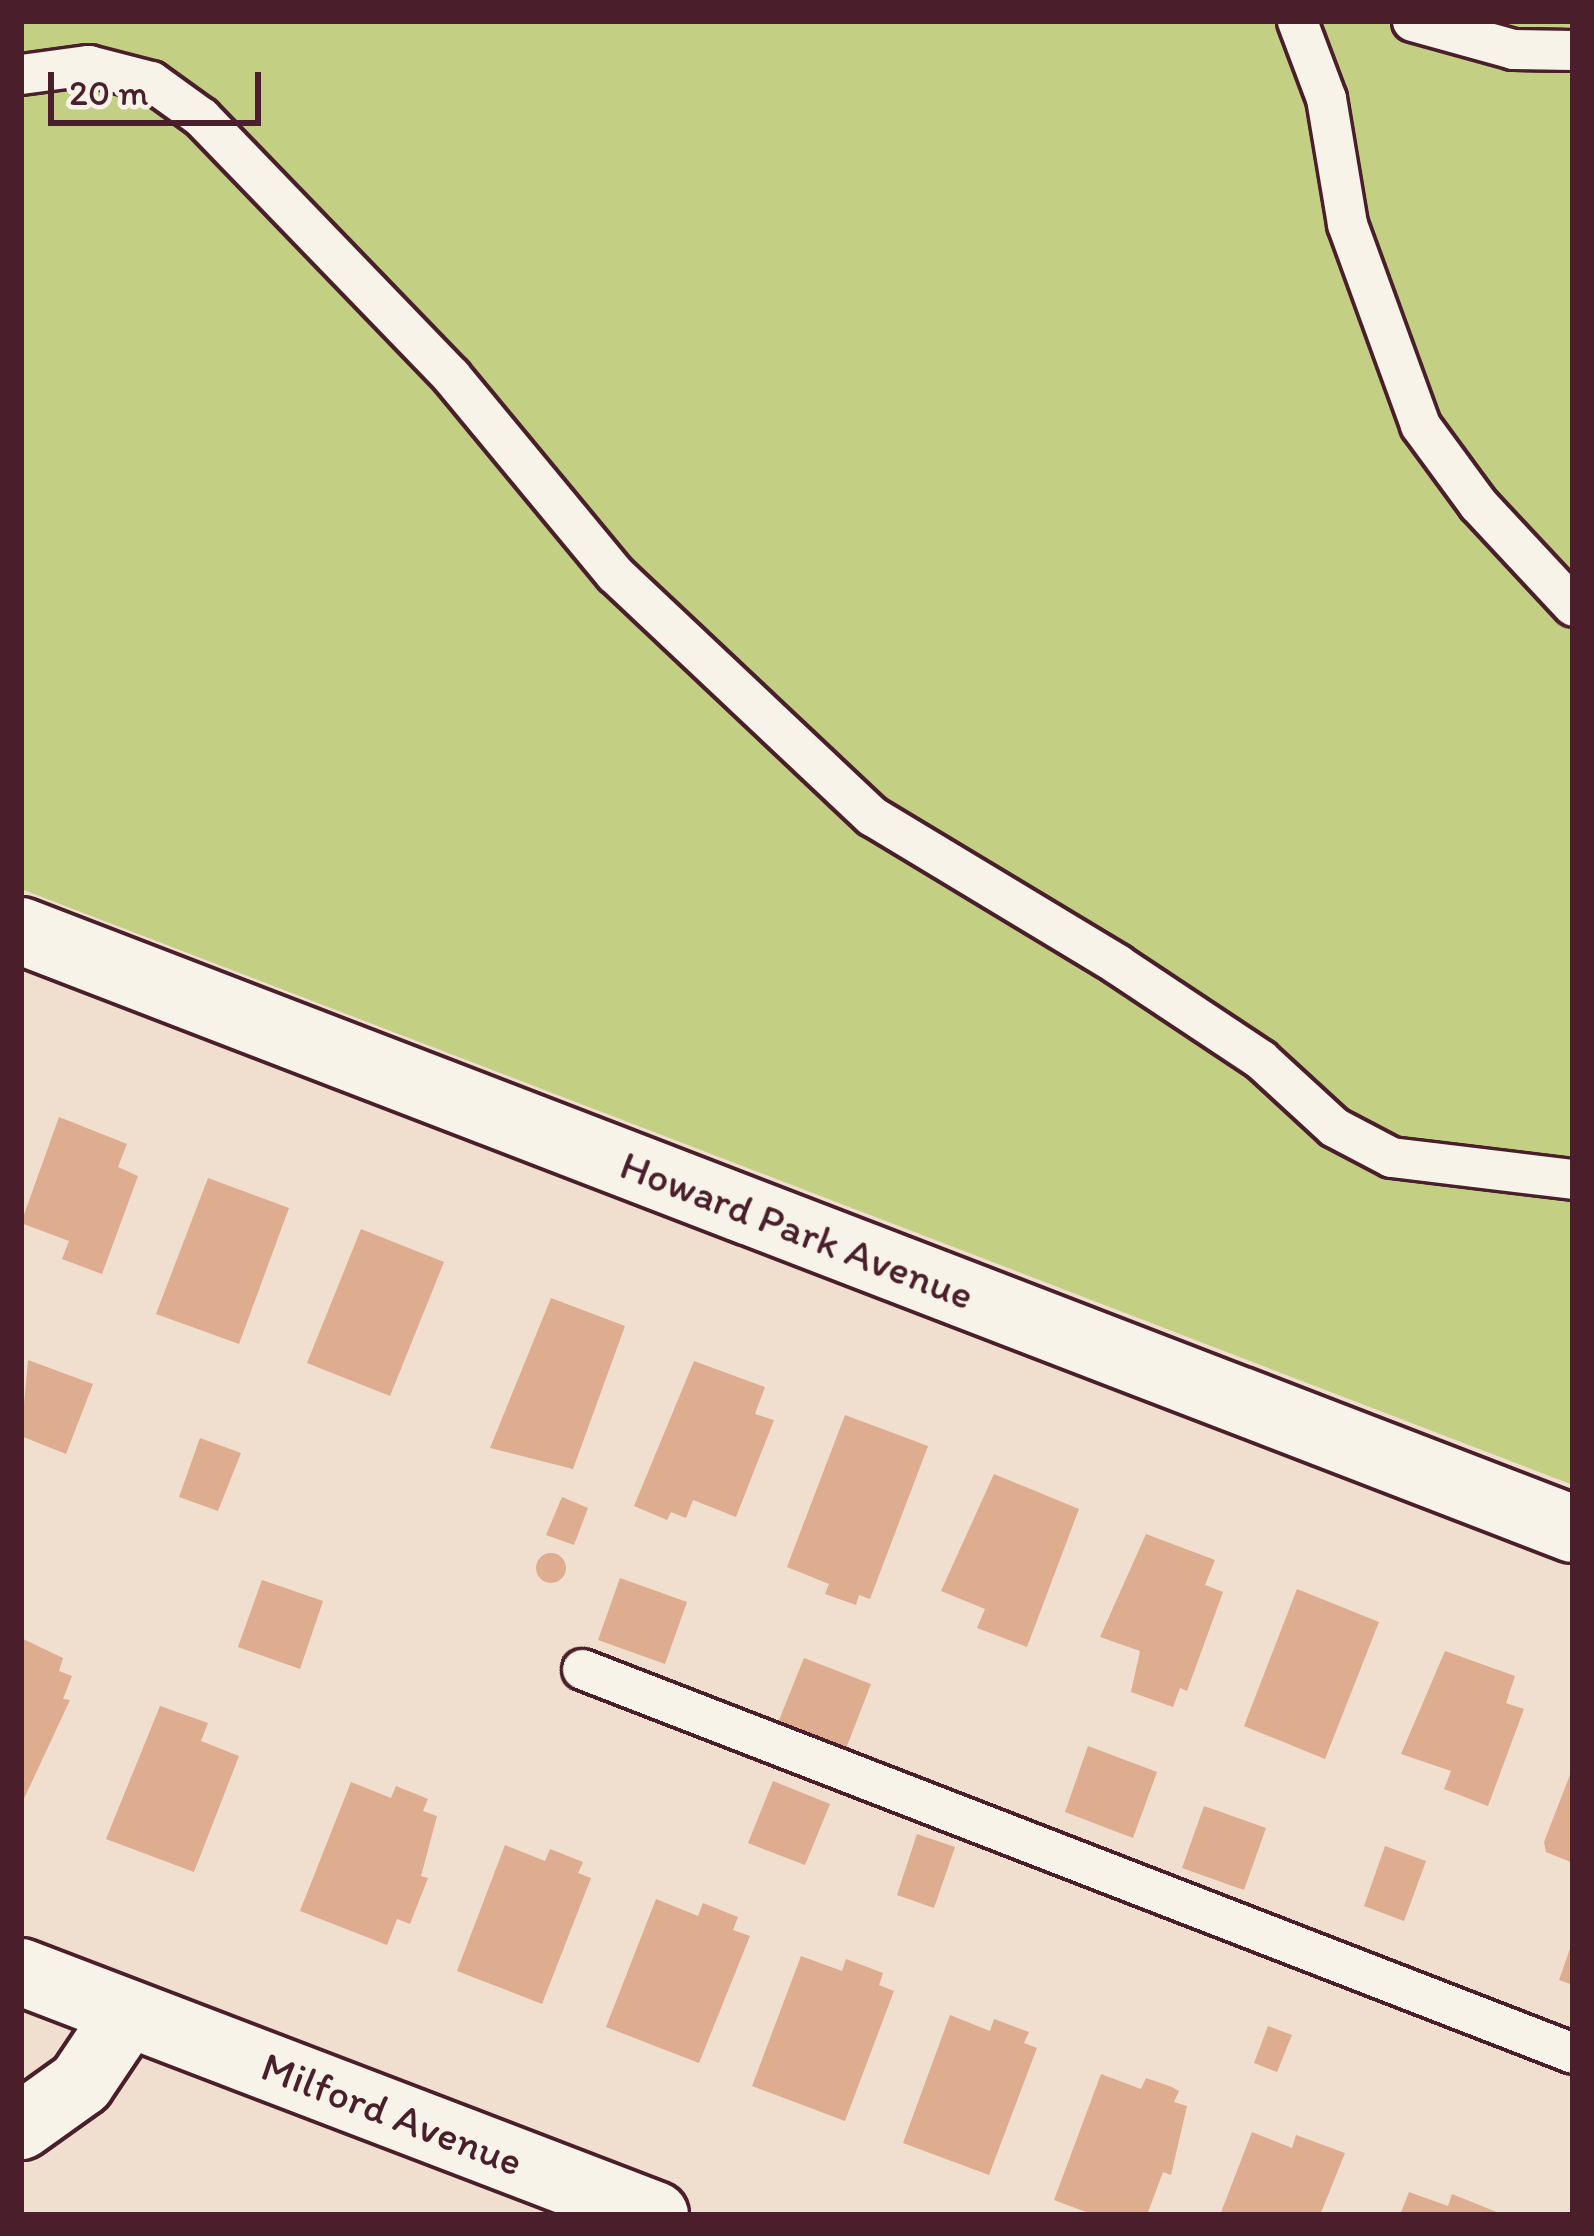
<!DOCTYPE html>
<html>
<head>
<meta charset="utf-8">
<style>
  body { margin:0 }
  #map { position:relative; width:1594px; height:2236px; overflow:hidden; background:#f0dece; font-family:Itim,sans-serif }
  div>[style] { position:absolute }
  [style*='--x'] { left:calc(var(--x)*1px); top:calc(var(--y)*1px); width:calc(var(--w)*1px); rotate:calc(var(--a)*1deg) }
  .green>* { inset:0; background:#c3d084 }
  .building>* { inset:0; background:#dead90 }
  .round { border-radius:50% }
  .roads { filter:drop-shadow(3px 0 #4a1f2b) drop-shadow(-3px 0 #4a1f2b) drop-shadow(0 3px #4a1f2b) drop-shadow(0 -3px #4a1f2b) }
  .lane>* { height:39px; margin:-19.5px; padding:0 19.5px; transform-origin:19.5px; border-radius:19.5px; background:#f7f3e8 }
  .street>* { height:66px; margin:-33px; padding:0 33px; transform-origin:33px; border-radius:33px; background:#f7f3e8 }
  span { translate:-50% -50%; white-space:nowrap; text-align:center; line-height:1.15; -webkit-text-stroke:9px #f7f3e8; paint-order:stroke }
  .street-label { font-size:42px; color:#4a1f2b }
  .frame { position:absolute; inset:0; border:24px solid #4a1f2b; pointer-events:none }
  .scale { position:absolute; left:48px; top:72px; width:213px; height:54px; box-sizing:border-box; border:6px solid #4a1f2b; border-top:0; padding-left:15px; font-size:36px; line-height:42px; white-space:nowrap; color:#4a1f2b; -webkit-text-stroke:9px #f7f3e8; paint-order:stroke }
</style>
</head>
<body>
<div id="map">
  <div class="green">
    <i style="clip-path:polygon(21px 21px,1573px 21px,1573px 1485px,21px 889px)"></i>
  </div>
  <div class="building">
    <i style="clip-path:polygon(59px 1117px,127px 1144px,118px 1167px,138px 1176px,102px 1274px,62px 1259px,69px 1241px,21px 1223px)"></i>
    <i style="clip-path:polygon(208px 1178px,289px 1208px,239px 1344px,156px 1314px)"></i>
    <i style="clip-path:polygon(361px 1229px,444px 1262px,390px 1396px,307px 1363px)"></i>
    <i style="clip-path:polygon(551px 1298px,625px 1326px,573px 1469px,490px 1448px)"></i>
    <i style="clip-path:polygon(28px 1360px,93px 1384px,66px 1454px,21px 1436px)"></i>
    <i style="clip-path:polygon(694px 1361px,765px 1387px,755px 1414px,774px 1420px,736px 1517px,693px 1500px,686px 1518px,671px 1512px,667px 1520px,634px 1506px)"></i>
    <i style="clip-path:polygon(845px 1415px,928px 1446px,870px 1599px,859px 1595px,856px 1605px,825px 1594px,829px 1584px,787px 1567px)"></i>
    <i style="clip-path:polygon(200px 1438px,241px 1453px,218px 1511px,179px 1497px)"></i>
    <i style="clip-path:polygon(994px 1474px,1079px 1509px,1027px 1647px,977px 1628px,985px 1609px,941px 1591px)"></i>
    <i style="clip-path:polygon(562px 1497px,588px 1508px,574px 1545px,546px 1535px)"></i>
    <i style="clip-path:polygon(1146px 1534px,1215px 1560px,1205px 1585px,1223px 1592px,1187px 1691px,1180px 1688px,1173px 1707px,1131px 1692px,1140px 1651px,1100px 1637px)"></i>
    <i class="round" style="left:536px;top:1553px;width:30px;height:30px"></i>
    <i style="clip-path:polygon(620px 1578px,687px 1602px,665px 1664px,598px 1640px)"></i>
    <i style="clip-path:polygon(262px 1580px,323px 1601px,300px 1669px,238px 1647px)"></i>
    <i style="clip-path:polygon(1297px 1589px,1379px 1622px,1325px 1759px,1244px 1726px)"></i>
    <i style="clip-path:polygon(21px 1638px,63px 1658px,59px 1671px,72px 1676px,63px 1699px,70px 1700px,21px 1805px)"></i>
    <i style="clip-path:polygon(1445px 1651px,1515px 1676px,1506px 1703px,1524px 1709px,1488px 1806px,1444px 1789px,1451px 1771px,1401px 1754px)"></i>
    <i style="clip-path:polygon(804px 1658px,871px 1684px,845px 1751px,777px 1725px)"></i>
    <i style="clip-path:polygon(160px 1706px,208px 1723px,201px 1741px,239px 1756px,194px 1872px,106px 1839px)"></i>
    <i style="clip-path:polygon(1088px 1746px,1157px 1772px,1133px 1838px,1065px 1812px)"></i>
    <i style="clip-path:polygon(1573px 1767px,1573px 1863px,1546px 1852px,1544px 1842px)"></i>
    <i style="clip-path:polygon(773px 1781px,830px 1804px,805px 1865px,748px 1843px)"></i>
    <i style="clip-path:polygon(351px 1782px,391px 1798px,396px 1786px,428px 1799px,423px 1811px,437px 1816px,421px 1876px,428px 1878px,410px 1924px,397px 1919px,387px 1945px,300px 1911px)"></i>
    <i style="clip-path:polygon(1204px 1806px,1266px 1828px,1244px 1890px,1182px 1868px)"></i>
    <i style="clip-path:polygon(917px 1834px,955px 1847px,934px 1908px,897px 1895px)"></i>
    <i style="clip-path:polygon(505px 1845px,545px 1861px,550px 1849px,583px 1862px,578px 1873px,591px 1878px,542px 2004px,457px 1971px)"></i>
    <i style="clip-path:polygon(1385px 1846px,1426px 1861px,1404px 1921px,1364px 1906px)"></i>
    <i style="clip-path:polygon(656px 1899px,698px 1916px,703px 1903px,738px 1917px,733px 1930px,750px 1936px,699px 2063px,606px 2027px)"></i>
    <i style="clip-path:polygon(1572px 1943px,1573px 1943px,1573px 1985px,1559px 1980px)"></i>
    <i style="clip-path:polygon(801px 1956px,842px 1971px,846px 1959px,883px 1973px,879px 1985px,894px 1991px,845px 2121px,752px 2086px)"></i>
    <i style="clip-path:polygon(950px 2015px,990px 2031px,994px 2019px,1029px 2032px,1024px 2043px,1037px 2048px,989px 2175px,903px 2143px)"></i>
    <i style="clip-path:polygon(1268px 2026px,1292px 2035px,1277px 2072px,1254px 2063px)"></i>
    <i style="clip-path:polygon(1101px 2074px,1141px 2089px,1146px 2078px,1172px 2087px,1179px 2091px,1174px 2102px,1187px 2106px,1171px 2175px,1163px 2172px,1147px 2215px,1094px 2215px,1054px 2200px)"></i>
    <i style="clip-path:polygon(1252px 2132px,1292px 2148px,1296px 2135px,1345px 2153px,1320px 2215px,1220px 2215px)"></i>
    <i style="clip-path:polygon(1409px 2192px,1448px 2206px,1452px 2194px,1504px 2215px,1400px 2215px)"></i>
  </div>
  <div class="roads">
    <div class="lane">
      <i style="--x:1297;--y:21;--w:82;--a:69.4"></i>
      <i style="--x:1326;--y:98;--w:128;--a:80.5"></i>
      <i style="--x:1347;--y:224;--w:214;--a:70"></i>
      <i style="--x:1420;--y:425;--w:98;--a:53.7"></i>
      <i style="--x:1478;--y:504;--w:139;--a:47"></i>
      <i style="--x:1412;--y:21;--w:105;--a:15.5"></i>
      <i style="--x:1513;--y:49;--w:60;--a:1"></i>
      <i style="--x:21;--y:74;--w:68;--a:-7.7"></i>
      <i style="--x:88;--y:65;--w:65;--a:14.3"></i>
      <i style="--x:151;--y:81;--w:62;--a:35.8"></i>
      <i style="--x:201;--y:117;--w:360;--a:46"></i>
      <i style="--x:451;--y:376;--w:257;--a:50.4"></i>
      <i style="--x:615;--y:574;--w:353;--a:43.3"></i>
      <i style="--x:872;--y:816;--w:286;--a:31.1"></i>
      <i style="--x:1117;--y:964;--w:172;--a:33.6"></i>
      <i style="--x:1260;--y:1059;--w:100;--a:42.6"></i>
      <i style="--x:1334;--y:1127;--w:64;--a:27.8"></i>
      <i style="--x:1391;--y:1157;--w:183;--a:6.9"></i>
      <i style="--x:582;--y:1669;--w:1063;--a:21.18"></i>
    </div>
    <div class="street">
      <i style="--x:21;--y:931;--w:1663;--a:21.07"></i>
      <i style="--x:21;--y:1972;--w:679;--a:20.97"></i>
      <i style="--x:21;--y:2126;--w:74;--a:-35.6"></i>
      <i style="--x:81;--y:2083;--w:84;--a:-56.1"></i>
    </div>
  </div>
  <div class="street-label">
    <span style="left:797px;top:1230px;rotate:21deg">Howard Park Avenue</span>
    <span style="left:392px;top:2114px;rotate:21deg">Milford Avenue</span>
  </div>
  <div class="frame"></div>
  <div class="scale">20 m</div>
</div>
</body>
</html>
